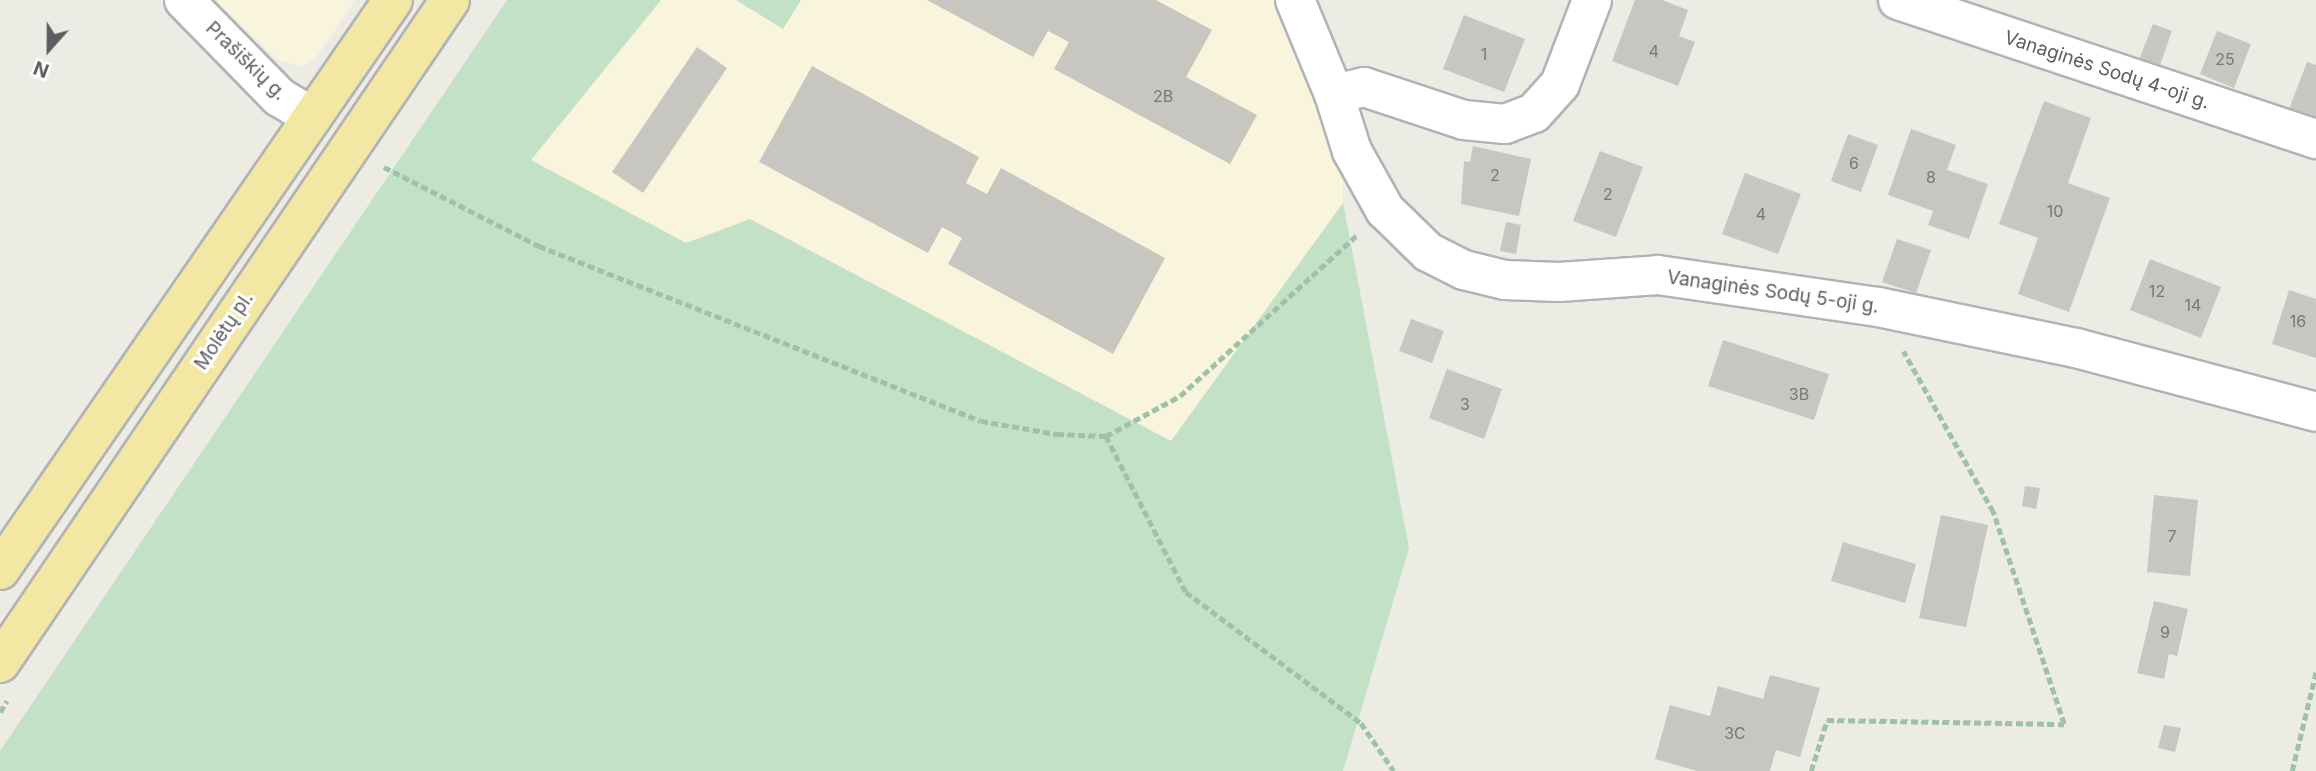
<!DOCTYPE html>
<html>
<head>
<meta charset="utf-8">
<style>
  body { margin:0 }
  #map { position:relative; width:2316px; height:771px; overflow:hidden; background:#ecebe4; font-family:Inter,sans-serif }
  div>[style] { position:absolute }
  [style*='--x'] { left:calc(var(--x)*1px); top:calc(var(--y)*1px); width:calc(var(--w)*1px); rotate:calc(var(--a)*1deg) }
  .commercial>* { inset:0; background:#f9f5dc }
  .green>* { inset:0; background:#c3e1c6 }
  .building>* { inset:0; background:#c8c6c0 }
  .path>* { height:4.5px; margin-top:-2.25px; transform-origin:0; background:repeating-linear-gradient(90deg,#9dc1aa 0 7px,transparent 0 10.5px) }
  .roads { filter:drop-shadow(2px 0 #b1b3b7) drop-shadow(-2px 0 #b1b3b7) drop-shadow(0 2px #b1b3b7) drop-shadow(0 -2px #b1b3b7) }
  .minor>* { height:38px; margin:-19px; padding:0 19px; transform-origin:19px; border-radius:19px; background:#fff }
  .trunk>* { height:38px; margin:-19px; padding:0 19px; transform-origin:19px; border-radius:19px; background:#f2e8a4 }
  span { translate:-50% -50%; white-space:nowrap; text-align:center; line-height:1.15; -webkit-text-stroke:6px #fff; paint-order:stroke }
  .number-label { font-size:16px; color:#77787a }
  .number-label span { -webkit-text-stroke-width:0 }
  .street-label { font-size:19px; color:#5c5e62 }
  .north { position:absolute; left:14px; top:14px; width:70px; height:70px; -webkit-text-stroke:5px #fff; paint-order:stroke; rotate:201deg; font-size:19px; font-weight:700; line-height:28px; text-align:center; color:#5c5e62 }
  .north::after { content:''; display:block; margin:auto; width:24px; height:32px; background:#5c5e62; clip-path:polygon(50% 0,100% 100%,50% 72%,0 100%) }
</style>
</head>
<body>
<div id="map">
  <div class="commercial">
    <i style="clip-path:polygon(215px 0,355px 0,316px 58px,303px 66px,277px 60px)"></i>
    <i style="clip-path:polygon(661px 0,736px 0,783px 29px,801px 0,1310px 0,1343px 62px,1343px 203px,1171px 441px,750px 219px,687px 243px,530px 160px)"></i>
  </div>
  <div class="green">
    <i style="clip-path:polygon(507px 0,661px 0,531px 160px,686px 243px,750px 219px,1171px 441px,1343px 203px,1409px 548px,1343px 771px,0 771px,0 751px)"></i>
    <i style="clip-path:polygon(736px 0,801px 0,783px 29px)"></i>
  </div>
  <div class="building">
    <i style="clip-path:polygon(927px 0,1156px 0,1212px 30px,1186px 77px,1257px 115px,1230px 164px,1054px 69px,1069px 42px,1048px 31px,1033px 57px)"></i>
    <i style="clip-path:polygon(1635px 0,1662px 0,1688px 10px,1679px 36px,1695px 42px,1678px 86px,1612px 61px)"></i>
    <i style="clip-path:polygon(1464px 15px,1525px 39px,1504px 92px,1443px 69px)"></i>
    <i style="clip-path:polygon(2153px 24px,2172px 31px,2159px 68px,2139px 60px)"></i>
    <i style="clip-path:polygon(2217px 31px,2251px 44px,2234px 88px,2200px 74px)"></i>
    <i style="clip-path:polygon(697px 47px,727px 68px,643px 193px,612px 172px)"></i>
    <i style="clip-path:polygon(2307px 62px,2316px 65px,2316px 119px,2289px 109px)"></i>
    <i style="clip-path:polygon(812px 66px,979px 157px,966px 183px,987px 194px,1001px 168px,1165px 258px,1113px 354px,948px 264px,962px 238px,942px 227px,928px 253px,759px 162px)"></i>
    <i style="clip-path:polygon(2044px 101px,2091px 118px,2068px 183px,2110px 198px,2069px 312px,2018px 294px,2038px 238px,1999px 224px)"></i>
    <i style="clip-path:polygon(1911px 129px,1956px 145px,1947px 170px,1988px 184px,1969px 239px,1928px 225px,1933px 211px,1888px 195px)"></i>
    <i style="clip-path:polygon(1848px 134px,1878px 145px,1861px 192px,1831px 181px)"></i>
    <i style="clip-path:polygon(1473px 146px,1531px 159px,1519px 216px,1461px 204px,1464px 161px,1470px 162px)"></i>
    <i style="clip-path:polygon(1600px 151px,1643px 167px,1616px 237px,1573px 221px)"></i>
    <i style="clip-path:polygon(1745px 173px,1801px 194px,1778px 254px,1722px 234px)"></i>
    <i style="clip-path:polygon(1506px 222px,1521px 225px,1516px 254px,1500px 251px)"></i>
    <i style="clip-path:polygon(1897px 239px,1931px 250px,1916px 293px,1882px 282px)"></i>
    <i style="clip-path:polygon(2150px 259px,2221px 287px,2201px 338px,2130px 310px)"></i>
    <i style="clip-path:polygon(2289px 290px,2316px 299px,2316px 358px,2272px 344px)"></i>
    <i style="clip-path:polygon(1411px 319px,1444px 331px,1432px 363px,1399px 351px)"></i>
    <i style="clip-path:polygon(1723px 340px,1829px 374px,1814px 420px,1708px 386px)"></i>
    <i style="clip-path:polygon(1447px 369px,1502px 389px,1484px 439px,1429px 418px)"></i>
    <i style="clip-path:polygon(2025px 486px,2040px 488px,2036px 509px,2022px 506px)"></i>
    <i style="clip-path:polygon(2154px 495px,2198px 500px,2190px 576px,2147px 572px)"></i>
    <i style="clip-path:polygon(1941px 515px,1988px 525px,1966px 627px,1919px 618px)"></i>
    <i style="clip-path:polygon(1843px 542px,1916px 564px,1905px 603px,1831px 581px)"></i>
    <i style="clip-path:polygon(2154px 601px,2188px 609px,2177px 656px,2169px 654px,2164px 679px,2137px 673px)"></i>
    <i style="clip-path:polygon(1770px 675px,1820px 688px,1800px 757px,1776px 750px,1770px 771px,1697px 771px,1655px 759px,1670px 705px,1710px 716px,1718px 686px,1763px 699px)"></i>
    <i style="clip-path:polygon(2164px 725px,2181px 728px,2175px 752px,2158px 748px)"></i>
  </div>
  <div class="path">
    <i style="--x:384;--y:167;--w:174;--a:27"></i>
    <i style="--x:539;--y:246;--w:475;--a:21.6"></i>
    <i style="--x:981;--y:421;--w:77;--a:9.7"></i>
    <i style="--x:1057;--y:434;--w:49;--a:2.3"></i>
    <i style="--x:1106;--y:436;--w:84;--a:-28.4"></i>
    <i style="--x:1180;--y:396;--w:241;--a:-42.3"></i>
    <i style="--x:1106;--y:436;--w:175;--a:62.9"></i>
    <i style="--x:1186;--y:592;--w:219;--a:36.8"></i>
    <i style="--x:1361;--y:723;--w:58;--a:55.5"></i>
    <i style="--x:0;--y:712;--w:13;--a:-58"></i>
    <i style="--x:1811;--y:771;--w:53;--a:-72.6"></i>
    <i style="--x:1827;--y:720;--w:237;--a:1"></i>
    <i style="--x:2064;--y:724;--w:224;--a:-108.5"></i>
    <i style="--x:1993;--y:512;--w:184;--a:-119.2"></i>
    <i style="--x:2292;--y:771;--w:102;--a:-76.4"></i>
  </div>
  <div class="roads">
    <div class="minor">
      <i style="--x:184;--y:0;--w:136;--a:45.6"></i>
      <i style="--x:279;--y:97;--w:39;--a:31"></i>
      <i style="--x:1295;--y:0;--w:102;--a:67.5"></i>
      <i style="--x:1334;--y:94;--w:60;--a:72.5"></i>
      <i style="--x:1352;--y:151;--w:68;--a:60.8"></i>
      <i style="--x:1385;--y:210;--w:60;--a:44.3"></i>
      <i style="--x:1428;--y:252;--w:40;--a:26.6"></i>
      <i style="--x:1464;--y:270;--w:42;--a:13.7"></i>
      <i style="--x:1505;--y:280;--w:54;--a:2.1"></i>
      <i style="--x:1559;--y:282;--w:99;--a:-4"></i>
      <i style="--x:1658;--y:275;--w:222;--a:8.3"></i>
      <i style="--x:1878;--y:307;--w:202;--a:11.7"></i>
      <i style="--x:2076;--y:348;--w:248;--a:14.9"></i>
      <i style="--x:1898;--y:0;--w:441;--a:18.4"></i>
      <i style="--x:1334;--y:94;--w:31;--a:-13"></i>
      <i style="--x:1364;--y:87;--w:105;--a:18.3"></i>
      <i style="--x:1464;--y:120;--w:41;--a:5.6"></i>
      <i style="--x:1505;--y:124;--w:31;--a:-21"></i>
      <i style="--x:1534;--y:113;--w:39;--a:-48"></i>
      <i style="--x:1560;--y:84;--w:90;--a:-69.1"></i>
    </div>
    <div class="trunk">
      <i style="--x:0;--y:570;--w:692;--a:-55.41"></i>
      <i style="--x:0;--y:663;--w:801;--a:-55.83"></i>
    </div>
  </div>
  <div class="number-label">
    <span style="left:1654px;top:51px">4</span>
    <span style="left:1484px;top:54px">1</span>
    <span style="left:2225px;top:59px">25</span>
    <span style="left:1163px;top:96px">2B</span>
    <span style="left:1854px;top:163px">6</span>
    <span style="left:1495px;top:175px">2</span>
    <span style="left:1931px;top:177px">8</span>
    <span style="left:1608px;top:194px">2</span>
    <span style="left:2055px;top:211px">10</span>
    <span style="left:1761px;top:214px">4</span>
    <span style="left:2157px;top:291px">12</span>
    <span style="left:2193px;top:305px">14</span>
    <span style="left:2298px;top:321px">16</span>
    <span style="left:1799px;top:394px">3B</span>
    <span style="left:1465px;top:404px">3</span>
    <span style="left:2172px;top:536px">7</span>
    <span style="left:2165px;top:632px">9</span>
    <span style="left:1735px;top:733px">3C</span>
  </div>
  <div class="street-label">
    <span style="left:246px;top:61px;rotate:44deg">Prašiškių g.</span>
    <span style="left:2107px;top:70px;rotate:18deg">Vanaginės Sodų 4-oji g.</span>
    <span style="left:1773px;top:292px;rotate:8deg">Vanaginės Sodų 5-oji g.</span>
    <span style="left:224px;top:331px;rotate:-56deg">Molėtų pl.</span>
  </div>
  <div class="north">N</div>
</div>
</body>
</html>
